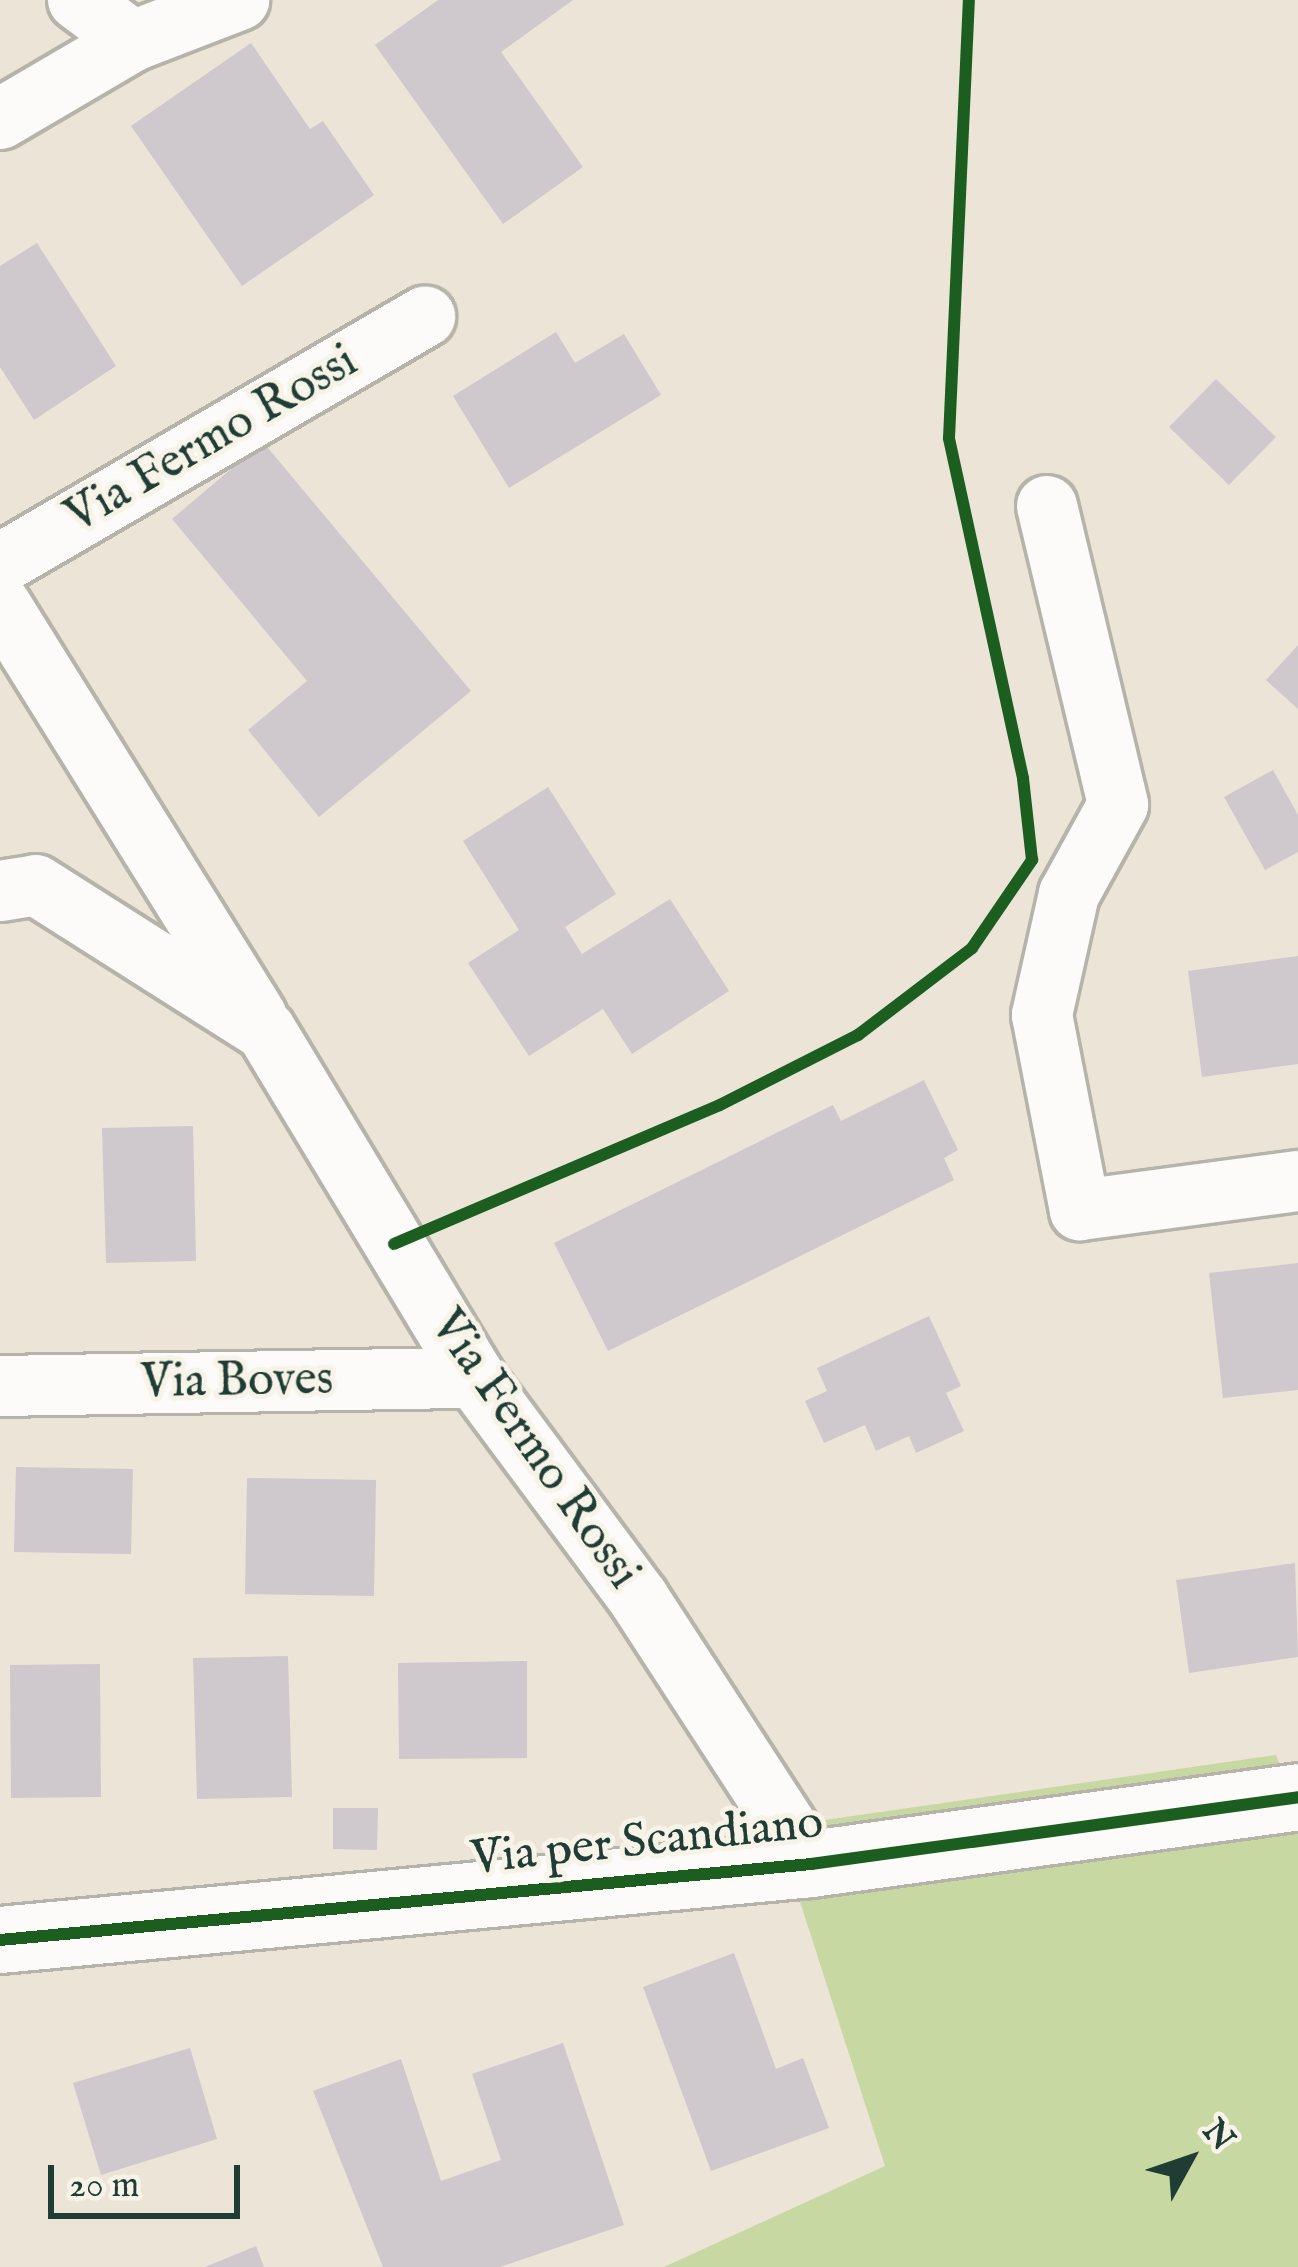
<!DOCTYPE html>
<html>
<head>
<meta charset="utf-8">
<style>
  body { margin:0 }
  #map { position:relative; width:1298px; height:2267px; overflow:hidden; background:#ece4d7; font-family:"IM FELL English",serif }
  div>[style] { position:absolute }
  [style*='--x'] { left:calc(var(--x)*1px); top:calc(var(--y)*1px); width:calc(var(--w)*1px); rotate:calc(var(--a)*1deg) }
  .green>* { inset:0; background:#c8d8a3 }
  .building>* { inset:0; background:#cfc8cd }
  .roads { filter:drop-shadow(3px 0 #b6b4aa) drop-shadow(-3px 0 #b6b4aa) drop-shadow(0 3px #b6b4aa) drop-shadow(0 -3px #b6b4aa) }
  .minor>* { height:60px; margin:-30px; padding:0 30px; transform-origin:30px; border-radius:30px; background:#fcfbf9 }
  .tertiary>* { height:66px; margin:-33px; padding:0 33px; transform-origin:33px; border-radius:33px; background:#fcfbf9 }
  .cycleway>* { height:12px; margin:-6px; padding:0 6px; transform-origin:6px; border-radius:6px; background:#1b5e20 }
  span { translate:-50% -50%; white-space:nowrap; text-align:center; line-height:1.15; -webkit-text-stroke:10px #f7f3e8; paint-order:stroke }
  .street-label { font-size:48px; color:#1f3d34 }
  .north { position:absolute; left:1130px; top:2099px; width:120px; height:120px; -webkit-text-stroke:9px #f7f3e8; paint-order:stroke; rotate:50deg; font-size:33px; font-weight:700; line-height:48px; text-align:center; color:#1f3d34 }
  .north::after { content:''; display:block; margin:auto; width:42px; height:54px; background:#1f3d34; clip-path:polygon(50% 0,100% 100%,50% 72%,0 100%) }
  .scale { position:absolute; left:48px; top:2165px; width:192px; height:54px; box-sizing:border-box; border:6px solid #1f3d34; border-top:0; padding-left:15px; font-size:36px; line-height:42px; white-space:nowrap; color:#1f3d34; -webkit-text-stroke:9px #f7f3e8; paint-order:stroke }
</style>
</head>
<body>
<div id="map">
  <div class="green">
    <i style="clip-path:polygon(1276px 1755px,1298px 1814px,1298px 2267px,664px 2267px,885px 2166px,776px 1827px)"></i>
  </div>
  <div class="building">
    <i style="clip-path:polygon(438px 0,573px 0,501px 52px,583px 167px,503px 224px,375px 45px)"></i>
    <i style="clip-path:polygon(251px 43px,310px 129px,323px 121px,374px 195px,242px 286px,131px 126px)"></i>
    <i style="clip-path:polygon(37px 243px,116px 366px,34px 420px,0 367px,0 266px)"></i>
    <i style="clip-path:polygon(556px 332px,575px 363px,624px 334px,661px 395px,509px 488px,453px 396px)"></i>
    <i style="clip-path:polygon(1216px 379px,1276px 437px,1229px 485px,1169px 427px)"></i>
    <i style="clip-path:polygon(263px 442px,471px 691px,319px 817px,248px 730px,307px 681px,172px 519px)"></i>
    <i style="clip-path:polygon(1298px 645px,1298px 709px,1266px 680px)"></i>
    <i style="clip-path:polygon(1273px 770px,1298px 815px,1298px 852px,1265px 870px,1224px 797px)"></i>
    <i style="clip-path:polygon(548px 787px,616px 894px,565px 927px,582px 954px,670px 899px,729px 991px,632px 1054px,603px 1009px,529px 1056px,468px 963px,519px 930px,463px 841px)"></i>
    <i style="clip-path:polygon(1298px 956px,1298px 1064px,1202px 1077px,1188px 971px)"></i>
    <i style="clip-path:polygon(924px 1080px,958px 1150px,944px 1158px,954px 1180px,608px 1351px,554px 1243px,833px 1105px,841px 1121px)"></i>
    <i style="clip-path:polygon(193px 1126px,196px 1261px,106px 1263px,102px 1128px)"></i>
    <i style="clip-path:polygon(1298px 1263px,1298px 1390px,1223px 1398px,1209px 1273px)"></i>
    <i style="clip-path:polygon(929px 1316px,961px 1386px,946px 1393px,964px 1431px,916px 1453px,909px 1436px,876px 1451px,865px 1425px,824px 1443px,805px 1401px,827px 1391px,817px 1368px)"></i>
    <i style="clip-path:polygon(16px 1467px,133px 1469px,131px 1554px,14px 1552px)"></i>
    <i style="clip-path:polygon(247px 1478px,376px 1480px,374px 1596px,245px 1594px)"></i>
    <i style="clip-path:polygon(1295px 1563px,1298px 1657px,1189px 1673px,1176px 1580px)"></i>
    <i style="clip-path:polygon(288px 1656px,292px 1797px,197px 1799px,193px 1658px)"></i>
    <i style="clip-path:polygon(527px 1661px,527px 1758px,399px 1759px,398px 1663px)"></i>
    <i style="clip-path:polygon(100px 1664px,101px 1797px,11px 1798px,10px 1665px)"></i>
    <i style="clip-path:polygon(333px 1808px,378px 1808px,377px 1850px,333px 1849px)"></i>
    <i style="clip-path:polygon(734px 1953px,776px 2069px,803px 2058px,829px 2128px,711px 2171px,643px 1987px)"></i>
    <i style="clip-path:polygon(563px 2043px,624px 2225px,500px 2267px,383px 2267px,313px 2091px,401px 2059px,441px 2181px,501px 2160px,472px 2074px)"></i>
    <i style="clip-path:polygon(190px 2048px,217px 2139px,101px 2175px,73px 2083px)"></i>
    <i style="clip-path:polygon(256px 2246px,264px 2267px,205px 2267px)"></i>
  </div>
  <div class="roads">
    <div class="minor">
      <i style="--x:78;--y:0;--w:69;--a:36.7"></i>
      <i style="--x:0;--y:119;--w:154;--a:-30.4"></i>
      <i style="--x:133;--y:41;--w:114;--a:-21.1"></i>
      <i style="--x:1047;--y:506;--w:307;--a:76.6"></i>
      <i style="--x:1118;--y:805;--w:102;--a:118.8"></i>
      <i style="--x:1069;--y:894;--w:124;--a:102.6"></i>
      <i style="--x:1042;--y:1015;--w:199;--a:79"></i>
      <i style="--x:1080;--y:1210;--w:220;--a:-7.6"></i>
      <i style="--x:0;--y:564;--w:492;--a:-30.2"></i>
      <i style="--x:0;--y:604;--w:486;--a:58.1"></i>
      <i style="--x:0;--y:891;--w:36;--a:-9"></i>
      <i style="--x:36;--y:885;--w:272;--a:32.4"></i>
      <i style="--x:266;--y:1031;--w:405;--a:58.9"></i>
      <i style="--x:475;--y:1378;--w:275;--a:53.4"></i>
      <i style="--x:639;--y:1599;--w:316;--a:57"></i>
      <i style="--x:0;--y:1386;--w:475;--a:-1"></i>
    </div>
    <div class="tertiary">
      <i style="--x:0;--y:1940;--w:815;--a:-5.35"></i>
      <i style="--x:811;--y:1864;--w:492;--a:-7.8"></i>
    </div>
  </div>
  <div class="cycleway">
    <i style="--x:394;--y:1244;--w:354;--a:-23.1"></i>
    <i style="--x:720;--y:1105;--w:155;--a:-26.9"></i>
    <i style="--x:858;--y:1035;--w:143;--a:-37.3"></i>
    <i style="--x:972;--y:948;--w:107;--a:-55.7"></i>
    <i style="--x:1032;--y:860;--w:82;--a:-96.3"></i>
    <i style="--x:1023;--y:778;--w:348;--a:-102.3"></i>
    <i style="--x:949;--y:438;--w:438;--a:-87.4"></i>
    <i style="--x:0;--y:1940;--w:815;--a:-5.35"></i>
    <i style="--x:811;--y:1864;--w:492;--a:-7.8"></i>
  </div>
  <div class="street-label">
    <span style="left:212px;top:440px;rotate:-30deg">Via Fermo Rossi</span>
    <span style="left:237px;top:1382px;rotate:-1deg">Via Boves</span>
    <span style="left:534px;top:1450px;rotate:55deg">Via Fermo Rossi</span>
    <span style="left:647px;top:1842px;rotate:-6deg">Via per Scandiano</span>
  </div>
  <div class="north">N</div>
  <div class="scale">20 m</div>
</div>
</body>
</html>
